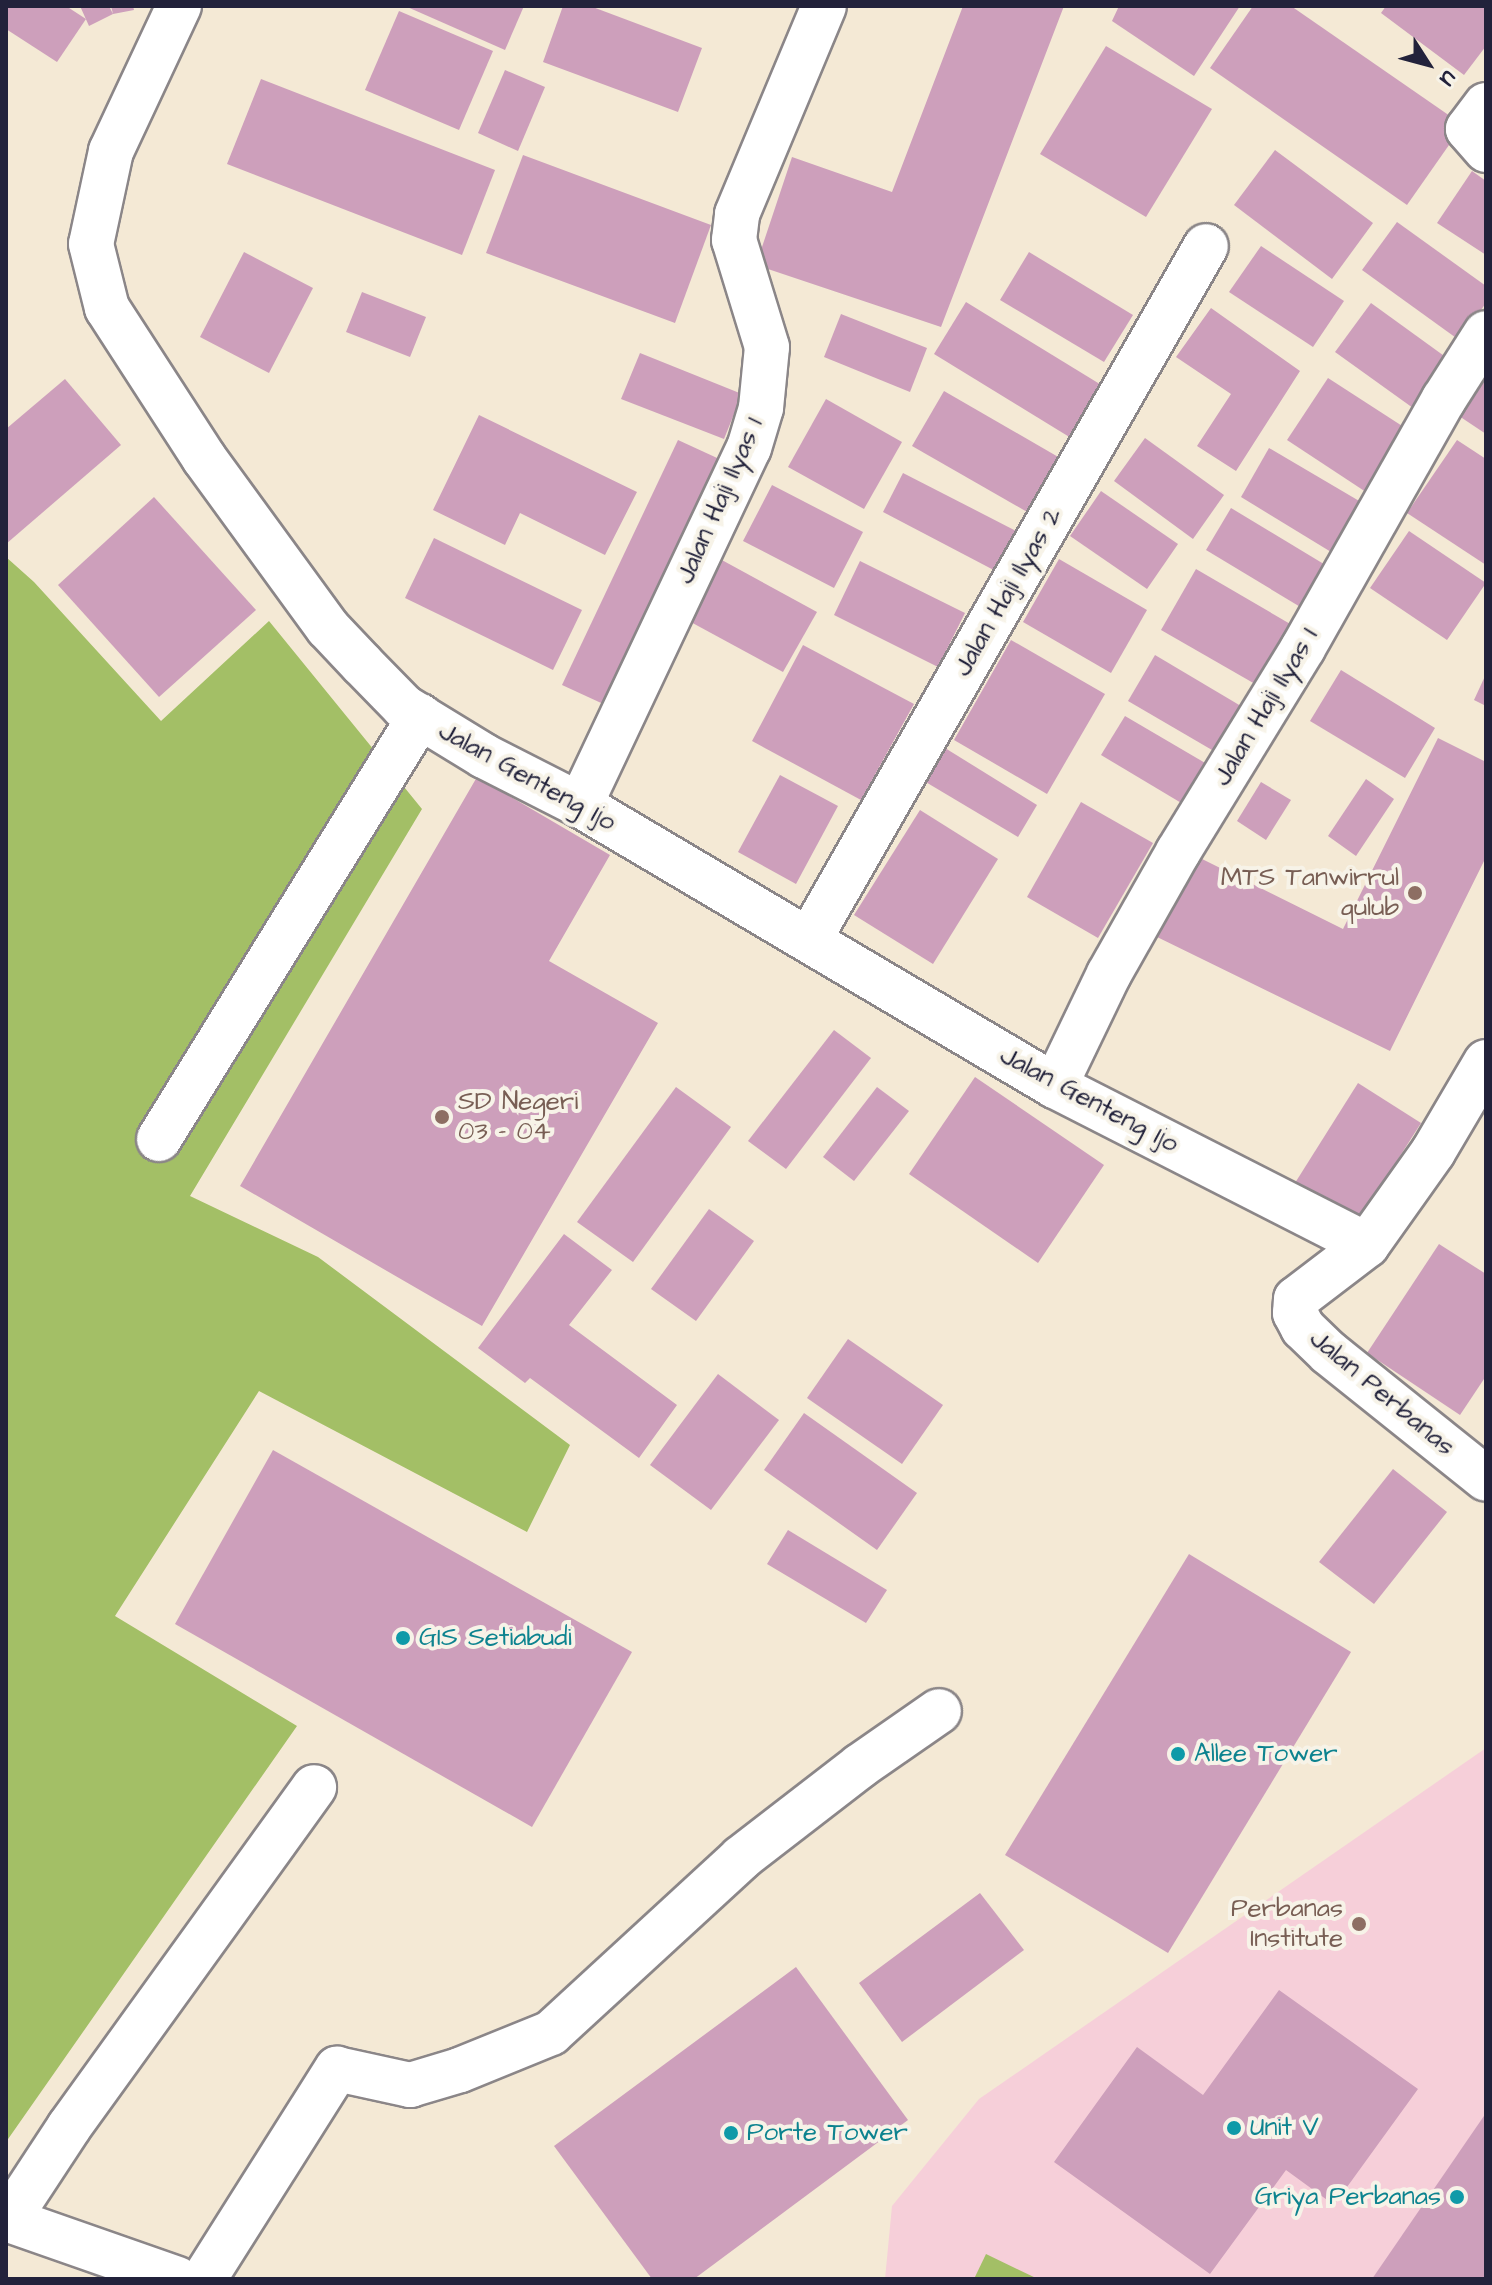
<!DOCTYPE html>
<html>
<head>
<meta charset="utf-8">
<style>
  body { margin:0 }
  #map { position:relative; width:1492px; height:2285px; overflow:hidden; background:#f4e9d5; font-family:"Architects Daughter",sans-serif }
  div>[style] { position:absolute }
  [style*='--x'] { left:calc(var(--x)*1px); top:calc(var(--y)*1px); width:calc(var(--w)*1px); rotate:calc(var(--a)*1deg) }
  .built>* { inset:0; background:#f6cfd9 }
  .green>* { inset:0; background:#a3bf66 }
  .building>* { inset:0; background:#cd9fbb }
  .roads { filter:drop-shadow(2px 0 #8b8688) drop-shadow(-2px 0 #8b8688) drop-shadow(0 2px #8b8688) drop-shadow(0 -2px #8b8688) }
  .minor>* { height:44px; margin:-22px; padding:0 22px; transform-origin:22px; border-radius:22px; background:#fff }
  .dots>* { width:22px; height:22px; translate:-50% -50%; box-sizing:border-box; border:4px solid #f7f3e8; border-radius:50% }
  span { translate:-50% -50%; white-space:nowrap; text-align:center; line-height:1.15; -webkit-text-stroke:8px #f7f3e8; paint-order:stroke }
  .street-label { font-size:26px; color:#22223b }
  .education-label { font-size:26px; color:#785e54 }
  .right { translate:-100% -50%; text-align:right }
  .left { translate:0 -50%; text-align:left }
  .culture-label { font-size:26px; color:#0d838f }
  .frame { position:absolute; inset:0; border:8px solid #22223b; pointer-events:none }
  .north { position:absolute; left:1388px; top:24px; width:80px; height:80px; -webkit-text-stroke:6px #f7f3e8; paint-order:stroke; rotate:126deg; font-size:22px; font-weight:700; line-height:32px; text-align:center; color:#22223b }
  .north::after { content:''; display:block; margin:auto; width:28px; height:36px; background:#22223b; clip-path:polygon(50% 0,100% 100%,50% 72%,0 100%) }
</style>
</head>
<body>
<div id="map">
  <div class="built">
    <i style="clip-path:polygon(1486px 1748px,1486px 2279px,885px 2279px,892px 2206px,979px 2099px)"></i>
  </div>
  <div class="green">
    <i style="clip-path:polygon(6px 557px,34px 582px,161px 721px,269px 621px,422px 809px,190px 1196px,318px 1257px,570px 1445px,527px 1532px,259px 1391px,115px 1616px,297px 1726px,6px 2142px)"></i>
    <i style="clip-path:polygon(986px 2254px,1038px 2279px,974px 2279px)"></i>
  </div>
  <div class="building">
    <i style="clip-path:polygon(6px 6px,66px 6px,86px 19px,57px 62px,6px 29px)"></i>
    <i style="clip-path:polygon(80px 6px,109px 6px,113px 14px,111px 6px,133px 6px,134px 10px,113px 14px,89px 26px)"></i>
    <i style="clip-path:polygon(405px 6px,524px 6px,505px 50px)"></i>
    <i style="clip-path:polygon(563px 6px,590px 6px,702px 48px,678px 112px,543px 62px)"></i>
    <i style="clip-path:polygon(963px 6px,1064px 6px,941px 327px,756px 265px,792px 157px,892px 192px)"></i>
    <i style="clip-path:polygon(1119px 6px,1240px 6px,1194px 76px,1112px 21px)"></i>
    <i style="clip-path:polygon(1253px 6px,1291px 6px,1463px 125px,1407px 205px,1210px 68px)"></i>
    <i style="clip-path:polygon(1386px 6px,1486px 6px,1486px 46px,1464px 75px,1381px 13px)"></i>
    <i style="clip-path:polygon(399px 11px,493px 51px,459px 130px,365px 90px)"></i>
    <i style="clip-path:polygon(1106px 46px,1212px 109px,1146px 217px,1040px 154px)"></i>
    <i style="clip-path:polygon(505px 70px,545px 87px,518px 151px,478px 133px)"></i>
    <i style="clip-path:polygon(261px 79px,495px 170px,462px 255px,227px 164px)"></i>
    <i style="clip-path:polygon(1275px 150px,1373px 223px,1332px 279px,1234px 205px)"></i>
    <i style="clip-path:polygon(523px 155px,711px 225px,675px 323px,486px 253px)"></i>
    <i style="clip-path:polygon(1472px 171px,1486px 181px,1486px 255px,1437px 223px)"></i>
    <i style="clip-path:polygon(1397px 222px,1486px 286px,1486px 303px,1459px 340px,1362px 270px)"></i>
    <i style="clip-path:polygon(1261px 246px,1344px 301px,1313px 347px,1229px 292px)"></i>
    <i style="clip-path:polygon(244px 252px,313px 288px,269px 373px,200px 337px)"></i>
    <i style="clip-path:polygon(1029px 252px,1133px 315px,1104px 362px,1000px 300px)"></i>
    <i style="clip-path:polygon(362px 292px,426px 317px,410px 357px,346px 332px)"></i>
    <i style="clip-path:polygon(966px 302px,1103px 386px,1071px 438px,934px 354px)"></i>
    <i style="clip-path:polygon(1371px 303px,1447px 358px,1413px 408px,1335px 352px)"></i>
    <i style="clip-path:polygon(1211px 308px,1300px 371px,1236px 471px,1197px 446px,1231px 394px,1176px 357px)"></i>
    <i style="clip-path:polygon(841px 314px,927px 348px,910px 392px,824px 357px)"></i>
    <i style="clip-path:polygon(640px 353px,742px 394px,724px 439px,621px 399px)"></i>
    <i style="clip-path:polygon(1486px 363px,1486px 434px,1453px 412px)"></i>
    <i style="clip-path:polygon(1328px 378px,1413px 433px,1372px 496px,1287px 440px)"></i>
    <i style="clip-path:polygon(65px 379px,121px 445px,6px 544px,6px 429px)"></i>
    <i style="clip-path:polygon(944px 391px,1060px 458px,1029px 513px,912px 446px)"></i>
    <i style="clip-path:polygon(826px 399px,902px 442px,864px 509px,788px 467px)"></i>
    <i style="clip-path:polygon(479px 415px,637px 492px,605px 555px,520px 513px,505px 545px,433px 510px)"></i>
    <i style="clip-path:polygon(1145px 438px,1224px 495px,1193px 539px,1114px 481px)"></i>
    <i style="clip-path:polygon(678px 440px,728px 463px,612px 708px,562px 685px)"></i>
    <i style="clip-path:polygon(1457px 440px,1486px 459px,1486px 565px,1407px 513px)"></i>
    <i style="clip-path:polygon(1269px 448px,1366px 505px,1336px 555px,1241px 497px)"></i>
    <i style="clip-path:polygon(903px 473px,1028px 537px,1007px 577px,883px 512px)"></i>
    <i style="clip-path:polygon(772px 485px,863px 532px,834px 588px,743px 541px)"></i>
    <i style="clip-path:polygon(1101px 491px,1178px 544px,1147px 589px,1070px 536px)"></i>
    <i style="clip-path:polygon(154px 497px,256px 610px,159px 697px,58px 585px)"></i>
    <i style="clip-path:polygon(1231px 508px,1342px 575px,1317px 617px,1206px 550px)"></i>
    <i style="clip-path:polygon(1409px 531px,1486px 583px,1447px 640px,1370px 588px)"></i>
    <i style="clip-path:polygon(434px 538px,582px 610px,553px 670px,405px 598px)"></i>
    <i style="clip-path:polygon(720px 559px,817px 612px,783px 672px,687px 620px)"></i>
    <i style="clip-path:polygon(1059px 559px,1147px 610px,1111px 673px,1023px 622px)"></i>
    <i style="clip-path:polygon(860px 561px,965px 613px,938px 667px,834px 615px)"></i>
    <i style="clip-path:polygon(1196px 569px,1304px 632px,1269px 692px,1161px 630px)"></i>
    <i style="clip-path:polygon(1011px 640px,1105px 694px,1047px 794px,954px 740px)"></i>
    <i style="clip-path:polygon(803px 645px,914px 704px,861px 800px,752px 741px)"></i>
    <i style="clip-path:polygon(1155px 655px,1251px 712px,1224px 757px,1128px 701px)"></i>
    <i style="clip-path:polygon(1341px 670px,1435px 728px,1405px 778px,1310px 721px)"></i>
    <i style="clip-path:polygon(1486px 674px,1486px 706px,1474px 700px)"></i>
    <i style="clip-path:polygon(1125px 716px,1212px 767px,1188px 807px,1101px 755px)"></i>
    <i style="clip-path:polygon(1438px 738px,1486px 762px,1486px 857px,1390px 1051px,1153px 935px,1192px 854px,1343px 929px)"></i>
    <i style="clip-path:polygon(945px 748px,1037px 805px,1018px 837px,924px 781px)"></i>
    <i style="clip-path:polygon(780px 775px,838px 806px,796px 884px,738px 852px)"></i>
    <i style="clip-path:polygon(477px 777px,610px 855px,549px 961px,658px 1023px,482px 1326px,240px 1186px)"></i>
    <i style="clip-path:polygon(1366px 779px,1394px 799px,1356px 856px,1328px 836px)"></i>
    <i style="clip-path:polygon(1261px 782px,1291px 800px,1266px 840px,1237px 821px)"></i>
    <i style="clip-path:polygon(1081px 802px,1153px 843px,1098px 938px,1027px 897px)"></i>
    <i style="clip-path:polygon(920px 810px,998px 859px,933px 964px,854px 915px)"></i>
    <i style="clip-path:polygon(834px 1030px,871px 1058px,786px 1169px,748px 1141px)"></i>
    <i style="clip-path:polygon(975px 1077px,1104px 1165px,1038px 1263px,909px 1174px)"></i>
    <i style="clip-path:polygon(1358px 1083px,1421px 1123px,1358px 1222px,1295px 1183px)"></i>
    <i style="clip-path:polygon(676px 1087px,731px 1127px,633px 1262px,577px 1222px)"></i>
    <i style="clip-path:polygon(877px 1087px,909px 1111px,854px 1181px,823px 1157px)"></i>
    <i style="clip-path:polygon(709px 1209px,754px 1241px,696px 1321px,651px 1289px)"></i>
    <i style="clip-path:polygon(564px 1234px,612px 1270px,569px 1325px,677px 1405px,639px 1458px,530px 1378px,525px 1383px,478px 1348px)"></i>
    <i style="clip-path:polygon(1439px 1244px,1486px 1274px,1486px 1376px,1460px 1415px,1367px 1353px)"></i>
    <i style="clip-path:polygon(848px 1339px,943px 1405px,902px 1464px,807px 1398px)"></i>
    <i style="clip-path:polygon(718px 1374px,779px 1420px,711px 1510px,650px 1465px)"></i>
    <i style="clip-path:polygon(804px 1413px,917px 1493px,877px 1550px,764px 1470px)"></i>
    <i style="clip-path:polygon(273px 1450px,632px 1652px,532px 1827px,175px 1624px)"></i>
    <i style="clip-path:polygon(1393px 1469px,1447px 1512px,1374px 1604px,1319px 1562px)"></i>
    <i style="clip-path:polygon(788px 1530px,887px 1590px,866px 1623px,767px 1564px)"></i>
    <i style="clip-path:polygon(1189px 1554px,1351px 1652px,1168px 1953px,1005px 1855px)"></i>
    <i style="clip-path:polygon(980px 1893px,1024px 1950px,902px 2042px,859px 1983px)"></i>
    <i style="clip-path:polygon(796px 1967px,908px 2120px,694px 2279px,652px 2279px,554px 2146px)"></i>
    <i style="clip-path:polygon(1279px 1990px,1418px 2089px,1334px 2205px,1286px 2170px,1210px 2274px,1054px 2162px,1137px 2047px,1203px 2095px)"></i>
    <i style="clip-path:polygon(1486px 2113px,1486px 2279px,1372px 2279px)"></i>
  </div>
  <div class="roads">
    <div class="minor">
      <i style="--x:179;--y:6;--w:160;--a:115.1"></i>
      <i style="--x:111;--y:151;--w:95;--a:102.1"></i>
      <i style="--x:91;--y:244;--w:66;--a:76"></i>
      <i style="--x:107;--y:308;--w:179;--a:57.1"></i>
      <i style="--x:204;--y:458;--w:210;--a:53.9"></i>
      <i style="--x:328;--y:628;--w:50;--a:46.6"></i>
      <i style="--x:362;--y:664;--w:60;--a:45.7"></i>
      <i style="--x:404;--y:707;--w:94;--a:31.5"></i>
      <i style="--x:484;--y:756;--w:108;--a:27"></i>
      <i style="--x:580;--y:805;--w:552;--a:30.61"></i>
      <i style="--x:1055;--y:1086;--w:350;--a:27"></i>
      <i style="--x:1486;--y:105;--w:30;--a:127"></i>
      <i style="--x:1468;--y:129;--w:28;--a:49"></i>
      <i style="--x:580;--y:805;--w:395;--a:-64.7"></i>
      <i style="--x:749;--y:448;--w:42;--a:-73.3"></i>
      <i style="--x:761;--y:408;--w:61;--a:-84.4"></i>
      <i style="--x:767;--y:347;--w:112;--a:-107.1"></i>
      <i style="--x:734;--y:240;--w:26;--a:-83"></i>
      <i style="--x:737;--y:214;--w:225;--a:-67.3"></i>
      <i style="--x:810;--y:938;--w:797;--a:-60.22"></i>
      <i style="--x:1486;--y:1062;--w:104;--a:120.5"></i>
      <i style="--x:1433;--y:1152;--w:114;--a:125.4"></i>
      <i style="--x:1367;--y:1245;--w:89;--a:142.7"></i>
      <i style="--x:1296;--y:1299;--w:14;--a:94"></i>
      <i style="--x:1295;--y:1313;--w:17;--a:62"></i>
      <i style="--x:1303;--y:1328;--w:36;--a:44"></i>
      <i style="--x:1329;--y:1353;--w:201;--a:38.7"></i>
      <i style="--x:1055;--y:1086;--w:124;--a:-64.3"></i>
      <i style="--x:1109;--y:974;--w:140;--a:-60.5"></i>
      <i style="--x:1178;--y:852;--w:239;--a:-58.5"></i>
      <i style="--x:1303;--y:648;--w:286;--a:-60.5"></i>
      <i style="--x:1444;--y:399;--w:78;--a:-57.5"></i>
      <i style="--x:159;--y:1139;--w:497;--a:-58.3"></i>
      <i style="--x:6;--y:2219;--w:181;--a:19.3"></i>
      <i style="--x:8;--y:2220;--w:111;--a:-56.7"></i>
      <i style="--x:69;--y:2127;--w:419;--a:-54.2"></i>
      <i style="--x:204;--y:2279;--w:249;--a:-57.7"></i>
      <i style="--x:337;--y:2069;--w:75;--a:12.4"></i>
      <i style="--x:410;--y:2085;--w:52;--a:-16.7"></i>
      <i style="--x:460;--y:2070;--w:98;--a:-22.1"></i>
      <i style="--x:551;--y:2033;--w:258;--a:-42.6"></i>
      <i style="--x:741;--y:1858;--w:150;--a:-37.7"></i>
      <i style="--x:860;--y:1766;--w:96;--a:-34.8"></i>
    </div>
  </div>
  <div class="dots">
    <i style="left:1415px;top:893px;background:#8d6e63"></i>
    <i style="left:442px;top:1117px;background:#8d6e63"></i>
    <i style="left:403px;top:1638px;background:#0f9aa8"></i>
    <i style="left:1178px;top:1754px;background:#0f9aa8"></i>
    <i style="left:1359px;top:1924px;background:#8d6e63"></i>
    <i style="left:1234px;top:2128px;background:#0f9aa8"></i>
    <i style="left:731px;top:2133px;background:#0f9aa8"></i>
    <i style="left:1457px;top:2197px;background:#0f9aa8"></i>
  </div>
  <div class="street-label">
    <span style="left:720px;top:501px;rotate:-66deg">Jalan Haji Ilyas 1</span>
    <span style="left:1008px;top:592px;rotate:-60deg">Jalan Haji Ilyas 2</span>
    <span style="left:1266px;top:707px;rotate:-59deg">Jalan Haji Ilyas I</span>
    <span style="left:527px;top:777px;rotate:29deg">Jalan Genteng Ijo</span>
    <span style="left:1089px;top:1100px;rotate:28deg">Jalan Genteng Ijo</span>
    <span style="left:1382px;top:1393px;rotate:40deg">Jalan Perbanas</span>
  </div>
  <div class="education-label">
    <span class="right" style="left:1399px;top:893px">MTS Tanwirrul<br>qulub</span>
    <span class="left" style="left:458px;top:1117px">SD Negeri<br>03 - 04</span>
    <span class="right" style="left:1343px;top:1924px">Perbanas<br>Institute</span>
  </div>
  <div class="culture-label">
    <span class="left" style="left:419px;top:1638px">GIS Setiabudi</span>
    <span class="left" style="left:1194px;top:1754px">Allee Tower</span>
    <span class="left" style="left:1250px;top:2128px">Unit V</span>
    <span class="left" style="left:747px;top:2133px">Porte Tower</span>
    <span class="right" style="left:1441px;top:2197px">Griya Perbanas</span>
  </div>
  <div class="frame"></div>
  <div class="north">U</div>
</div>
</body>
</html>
